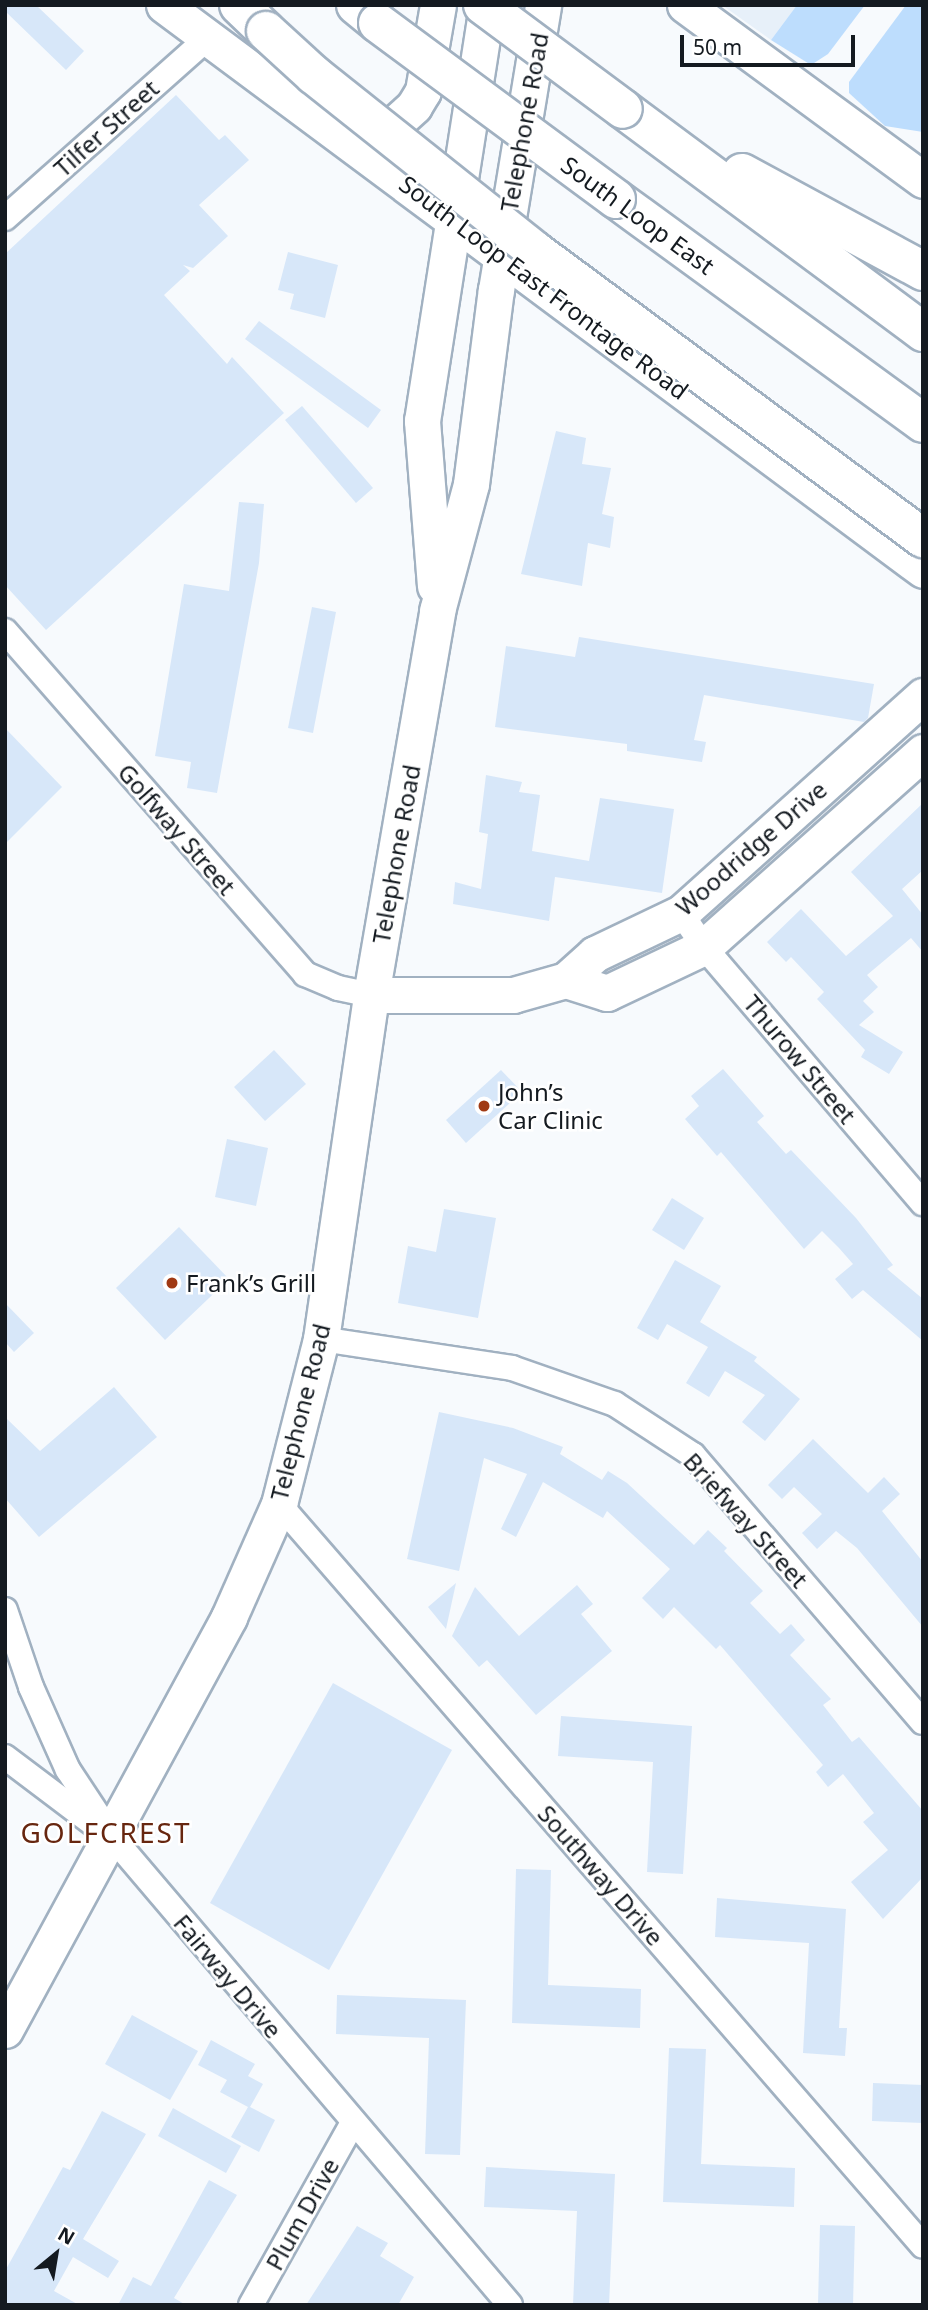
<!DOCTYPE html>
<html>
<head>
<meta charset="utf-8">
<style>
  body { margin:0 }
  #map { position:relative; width:928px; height:2310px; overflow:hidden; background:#f7fafd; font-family:"Noto Sans",sans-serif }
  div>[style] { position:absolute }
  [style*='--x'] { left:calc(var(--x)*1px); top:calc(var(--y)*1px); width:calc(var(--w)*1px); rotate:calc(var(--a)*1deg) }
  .built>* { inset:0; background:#e7f0f9 }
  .green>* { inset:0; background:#bdddfd }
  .building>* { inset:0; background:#d7e7f9 }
  .roads { filter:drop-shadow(2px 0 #a1b1c1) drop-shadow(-2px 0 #a1b1c1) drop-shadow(0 2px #a1b1c1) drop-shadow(0 -2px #a1b1c1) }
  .street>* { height:24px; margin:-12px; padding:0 12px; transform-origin:12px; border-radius:12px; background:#fff }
  .secondary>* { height:35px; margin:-17.5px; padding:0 17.5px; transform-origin:17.5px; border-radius:17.5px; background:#fff }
  .highway>* { height:38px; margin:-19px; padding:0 19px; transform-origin:19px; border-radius:19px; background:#fff }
  .bridges { filter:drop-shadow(2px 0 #a1b1c1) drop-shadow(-2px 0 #a1b1c1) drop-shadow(0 2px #a1b1c1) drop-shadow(0 -2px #a1b1c1) }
  .highway-bridge>* { height:38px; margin:-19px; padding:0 19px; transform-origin:19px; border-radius:19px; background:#fff }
  .dots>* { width:19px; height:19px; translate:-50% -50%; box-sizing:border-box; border:4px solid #fff; border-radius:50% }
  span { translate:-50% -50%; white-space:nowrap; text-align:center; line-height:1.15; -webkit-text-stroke:5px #fff; paint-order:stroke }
  .street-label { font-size:24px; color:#141a20 }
  .poi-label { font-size:24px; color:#141a20 }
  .left { translate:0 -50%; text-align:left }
  .quarter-label { font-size:28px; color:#67260f; letter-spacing:2px }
  .frame { position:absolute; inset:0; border:7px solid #141a20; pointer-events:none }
  .north { position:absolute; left:21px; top:2219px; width:70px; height:70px; -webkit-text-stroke:5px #fff; paint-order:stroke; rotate:30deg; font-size:19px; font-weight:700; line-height:28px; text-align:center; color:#141a20 }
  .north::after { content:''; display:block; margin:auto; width:24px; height:32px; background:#141a20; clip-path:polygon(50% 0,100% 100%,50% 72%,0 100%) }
  .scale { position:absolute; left:680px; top:35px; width:175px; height:32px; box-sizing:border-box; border:4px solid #141a20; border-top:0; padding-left:9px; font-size:21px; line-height:24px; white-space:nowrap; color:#141a20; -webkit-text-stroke:5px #fff; paint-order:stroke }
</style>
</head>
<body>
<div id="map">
  <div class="built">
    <i style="clip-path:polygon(722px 5px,797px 5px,771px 40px)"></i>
  </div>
  <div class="green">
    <i style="clip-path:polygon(797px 5px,865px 5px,828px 54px,811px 65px,771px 40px)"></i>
    <i style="clip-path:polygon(906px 5px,923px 5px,923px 132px,885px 126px,849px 93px,849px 82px)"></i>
  </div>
  <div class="building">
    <i style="clip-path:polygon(5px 5px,36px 5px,84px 51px,66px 70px,5px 11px)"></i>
    <i style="clip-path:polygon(176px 95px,219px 140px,225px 135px,249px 160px,199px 205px,228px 236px,193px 268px,183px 265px,190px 271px,164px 295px,227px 364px,232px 357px,284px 413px,46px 630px,5px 585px,5px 254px)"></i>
    <i style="clip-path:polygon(288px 252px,338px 265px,325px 318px,290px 309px,294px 294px,278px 290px)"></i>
    <i style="clip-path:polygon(259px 321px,381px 410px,368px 428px,245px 339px)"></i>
    <i style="clip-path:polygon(302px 406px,373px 488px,356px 503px,285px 420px)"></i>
    <i style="clip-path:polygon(556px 431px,586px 438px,582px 464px,611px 468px,602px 514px,614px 517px,610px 548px,588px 543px,582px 586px,521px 574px)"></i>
    <i style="clip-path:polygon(239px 502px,264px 504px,259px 563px,217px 793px,187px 788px,191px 762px,155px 756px,184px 584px,229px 591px)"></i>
    <i style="clip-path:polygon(312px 607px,336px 612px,313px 733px,288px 728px)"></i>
    <i style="clip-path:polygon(579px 637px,874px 684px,868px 718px,864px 722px,704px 695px,694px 740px,706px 742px,702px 762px,627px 751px,627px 744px,495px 727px,506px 646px,575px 657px)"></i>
    <i style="clip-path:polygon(5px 728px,62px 787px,5px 844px)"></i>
    <i style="clip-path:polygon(486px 775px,522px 782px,519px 792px,540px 795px,532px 851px,589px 861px,600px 798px,674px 809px,662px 893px,555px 877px,549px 921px,453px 904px,455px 882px,481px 889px,488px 834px,479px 832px)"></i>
    <i style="clip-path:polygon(923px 803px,923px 870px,902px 889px,923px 915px,923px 952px,911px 938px,867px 975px,878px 987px,863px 1001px,874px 1012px,859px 1025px,903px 1052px,889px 1074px,861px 1057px,865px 1050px,817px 999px,824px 992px,791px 957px,786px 962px,767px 942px,801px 909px,846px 956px,893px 916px,851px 872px)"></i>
    <i style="clip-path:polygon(274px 1050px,306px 1084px,265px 1121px,234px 1087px)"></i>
    <i style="clip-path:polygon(723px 1069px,764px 1116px,757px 1122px,786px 1154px,791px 1150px,856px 1218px,893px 1265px,887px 1269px,923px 1299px,923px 1341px,863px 1290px,852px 1299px,835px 1279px,853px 1264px,839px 1248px,822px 1231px,804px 1249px,721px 1152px,717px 1156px,685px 1119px,699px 1106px,691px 1096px)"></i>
    <i style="clip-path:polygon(501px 1070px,522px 1092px,466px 1143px,446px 1120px)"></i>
    <i style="clip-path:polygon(227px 1139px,268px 1148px,256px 1206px,215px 1197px)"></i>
    <i style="clip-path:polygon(672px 1198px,704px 1218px,684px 1250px,652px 1230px)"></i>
    <i style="clip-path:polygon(444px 1209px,496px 1218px,478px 1318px,398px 1303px,408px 1246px,436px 1252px)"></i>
    <i style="clip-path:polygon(179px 1227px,229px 1279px,165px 1340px,116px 1288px)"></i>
    <i style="clip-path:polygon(675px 1260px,721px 1286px,700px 1322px,757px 1357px,754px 1361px,800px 1399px,765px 1441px,742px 1422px,765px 1395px,725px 1371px,709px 1397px,686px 1383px,708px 1347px,667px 1324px,658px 1340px,637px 1328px)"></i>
    <i style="clip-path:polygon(5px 1303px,34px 1333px,14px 1352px,5px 1342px)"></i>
    <i style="clip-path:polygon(114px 1387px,157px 1437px,39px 1537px,5px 1498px,5px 1417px,40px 1451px)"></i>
    <i style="clip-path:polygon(439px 1412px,513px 1428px,563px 1447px,560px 1454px,602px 1480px,608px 1471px,627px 1483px,694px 1545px,708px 1530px,727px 1548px,724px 1551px,763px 1591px,750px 1603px,780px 1634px,791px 1624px,805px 1640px,790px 1655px,831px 1699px,823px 1705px,852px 1742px,859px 1737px,923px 1811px,923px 1877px,883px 1919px,851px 1882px,888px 1850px,863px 1822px,874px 1813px,843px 1774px,828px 1787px,816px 1772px,823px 1765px,720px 1645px,716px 1649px,674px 1607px,663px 1619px,642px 1598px,670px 1569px,607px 1511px,603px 1518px,543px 1482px,516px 1537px,501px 1529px,527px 1474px,484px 1458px,459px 1571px,407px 1559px)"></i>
    <i style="clip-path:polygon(813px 1439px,868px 1493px,884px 1477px,900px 1494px,882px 1511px,923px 1562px,923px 1627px,857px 1548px,836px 1531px,817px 1549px,802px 1533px,822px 1514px,794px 1487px,782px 1499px,768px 1485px)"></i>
    <i style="clip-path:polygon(456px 1583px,446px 1629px,428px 1607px)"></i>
    <i style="clip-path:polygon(577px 1585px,593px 1604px,581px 1614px,612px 1651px,536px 1715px,487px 1660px,479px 1667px,452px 1636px,475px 1587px,519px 1636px)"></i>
    <i style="clip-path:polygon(333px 1683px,452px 1750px,329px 1970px,210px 1903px)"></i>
    <i style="clip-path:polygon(561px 1716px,692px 1726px,683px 1874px,647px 1872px,653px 1762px,558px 1756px)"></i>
    <i style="clip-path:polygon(516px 1869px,551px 1870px,548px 1985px,641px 1989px,640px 2028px,512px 2023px)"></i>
    <i style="clip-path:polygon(717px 1898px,846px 1909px,839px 2028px,847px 2028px,845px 2056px,803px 2053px,809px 1943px,715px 1937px)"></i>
    <i style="clip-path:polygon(337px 1995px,466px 2000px,460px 2155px,425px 2154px,429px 2038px,336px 2034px)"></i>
    <i style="clip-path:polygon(132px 2015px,198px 2051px,170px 2100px,105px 2064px)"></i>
    <i style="clip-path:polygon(211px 2040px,255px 2064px,248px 2076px,263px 2084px,250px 2107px,275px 2120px,259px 2152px,231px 2137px,248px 2107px,220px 2092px,227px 2080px,198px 2065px)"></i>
    <i style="clip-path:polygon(669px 2048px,706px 2049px,701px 2164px,795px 2168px,794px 2207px,663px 2202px)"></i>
    <i style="clip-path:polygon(873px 2083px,923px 2085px,923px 2123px,872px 2121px)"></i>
    <i style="clip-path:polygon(173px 2108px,241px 2146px,226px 2173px,158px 2136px)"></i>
    <i style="clip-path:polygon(102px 2111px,146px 2134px,83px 2239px,119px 2261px,108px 2278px,73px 2257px,54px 2291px,79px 2305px,5px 2305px,5px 2271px,63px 2167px,70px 2170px)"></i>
    <i style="clip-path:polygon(486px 2167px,615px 2174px,609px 2305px,573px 2305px,577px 2211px,484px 2207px)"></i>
    <i style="clip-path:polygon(209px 2180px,237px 2195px,174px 2298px,186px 2305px,118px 2305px,133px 2277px,151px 2286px)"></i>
    <i style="clip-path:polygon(820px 2225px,855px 2226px,853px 2305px,818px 2305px)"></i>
    <i style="clip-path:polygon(357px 2226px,388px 2243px,380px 2256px,414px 2277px,398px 2305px,306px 2305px)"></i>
  </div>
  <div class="roads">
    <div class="street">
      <i style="--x:5;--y:218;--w:271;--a:-41.6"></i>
      <i style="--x:5;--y:631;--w:456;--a:48.8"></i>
      <i style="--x:305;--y:974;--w:36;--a:23"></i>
      <i style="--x:338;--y:988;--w:34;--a:12"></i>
      <i style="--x:681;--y:913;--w:41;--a:55.9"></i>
      <i style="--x:704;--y:947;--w:337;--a:49.5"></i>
      <i style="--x:321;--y:1339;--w:193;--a:8.6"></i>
      <i style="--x:512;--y:1368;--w:109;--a:19.3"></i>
      <i style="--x:615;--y:1404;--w:93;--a:33.2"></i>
      <i style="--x:693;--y:1455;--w:352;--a:49.3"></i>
      <i style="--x:279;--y:1504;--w:982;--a:49.04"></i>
      <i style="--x:5;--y:1610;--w:81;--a:71.3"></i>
      <i style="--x:31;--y:1687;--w:91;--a:66"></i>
      <i style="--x:68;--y:1770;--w:82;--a:56.5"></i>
      <i style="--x:113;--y:1838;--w:613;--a:49.63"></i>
      <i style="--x:5;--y:1757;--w:111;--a:37"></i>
      <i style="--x:251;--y:2305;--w:207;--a:-60.8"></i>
    </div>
    <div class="secondary">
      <i style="--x:164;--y:5;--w:946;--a:36.66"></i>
      <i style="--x:685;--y:5;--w:295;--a:36.3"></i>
      <i style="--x:358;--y:133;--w:34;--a:-10"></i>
      <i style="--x:391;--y:127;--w:31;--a:-42"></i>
      <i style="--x:414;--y:106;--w:17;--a:-59"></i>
      <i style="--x:423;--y:91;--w:87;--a:-80.1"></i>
      <i style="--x:435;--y:586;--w:166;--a:-94.5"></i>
      <i style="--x:422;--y:421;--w:421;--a:-81.1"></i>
      <i style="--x:566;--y:980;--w:43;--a:17.6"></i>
      <i style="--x:607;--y:993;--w:107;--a:-25.4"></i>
      <i style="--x:704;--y:947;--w:293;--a:-41.7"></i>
      <i style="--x:371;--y:995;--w:142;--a:0"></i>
      <i style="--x:513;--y:995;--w:55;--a:-15.8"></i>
      <i style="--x:566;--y:980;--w:39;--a:-42"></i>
      <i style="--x:595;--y:954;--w:95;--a:-25.5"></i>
      <i style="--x:681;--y:913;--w:325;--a:-41.9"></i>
      <i style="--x:5;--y:2030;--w:470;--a:-61.5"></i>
      <i style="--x:229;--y:1617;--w:124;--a:-66.1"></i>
      <i style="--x:279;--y:1504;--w:170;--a:-75.7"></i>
      <i style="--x:321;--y:1339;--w:348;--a:-81.7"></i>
      <i style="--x:371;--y:995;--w:390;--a:-80.2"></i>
      <i style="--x:437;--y:611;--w:131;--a:-75"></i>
      <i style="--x:471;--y:484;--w:196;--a:-82.7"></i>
      <i style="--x:496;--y:290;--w:289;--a:-80.6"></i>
    </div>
    <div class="highway">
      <i style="--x:239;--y:5;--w:37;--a:44"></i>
      <i style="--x:356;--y:5;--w:28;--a:39"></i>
      <i style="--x:623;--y:109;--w:374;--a:36.6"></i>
      <i style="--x:742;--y:173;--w:206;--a:28.4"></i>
      <i style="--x:616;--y:199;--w:380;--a:36.1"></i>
    </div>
  </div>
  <div class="bridges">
    <div class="highway-bridge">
      <i style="--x:483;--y:5;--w:174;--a:36.6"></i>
      <i style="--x:378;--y:23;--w:296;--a:36.5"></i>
      <i style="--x:266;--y:31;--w:65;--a:42.5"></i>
      <i style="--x:314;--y:75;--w:283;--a:38.5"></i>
      <i style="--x:535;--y:251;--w:483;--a:36.5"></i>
    </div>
  </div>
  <div class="dots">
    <i style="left:484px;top:1106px;background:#a03913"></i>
    <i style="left:172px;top:1283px;background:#a03913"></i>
  </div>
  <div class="street-label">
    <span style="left:524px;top:122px;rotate:-80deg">Telephone Road</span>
    <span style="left:106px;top:128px;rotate:-42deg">Tilfer Street</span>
    <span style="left:638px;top:215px;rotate:36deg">South Loop East</span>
    <span style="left:544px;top:287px;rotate:37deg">South Loop East Frontage Road</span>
    <span style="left:177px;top:829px;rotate:49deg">Golfway Street</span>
    <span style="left:751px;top:848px;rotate:-41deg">Woodridge Drive</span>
    <span style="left:396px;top:854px;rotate:-80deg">Telephone Road</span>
    <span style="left:800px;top:1059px;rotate:50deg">Thurow Street</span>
    <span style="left:300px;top:1412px;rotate:-76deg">Telephone Road</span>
    <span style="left:746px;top:1520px;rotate:48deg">Briefway Street</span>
    <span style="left:601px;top:1875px;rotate:49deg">Southway Drive</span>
    <span style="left:228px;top:1976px;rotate:50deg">Fairway Drive</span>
    <span style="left:302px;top:2214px;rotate:-61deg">Plum Drive</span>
  </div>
  <div class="poi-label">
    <span class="left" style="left:498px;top:1106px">John’s<br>Car Clinic</span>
    <span class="left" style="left:186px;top:1283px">Frank’s Grill</span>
  </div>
  <div class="quarter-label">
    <span style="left:106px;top:1832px">GOLFCREST</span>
  </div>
  <div class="frame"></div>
  <div class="north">N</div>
  <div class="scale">50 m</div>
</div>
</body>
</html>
